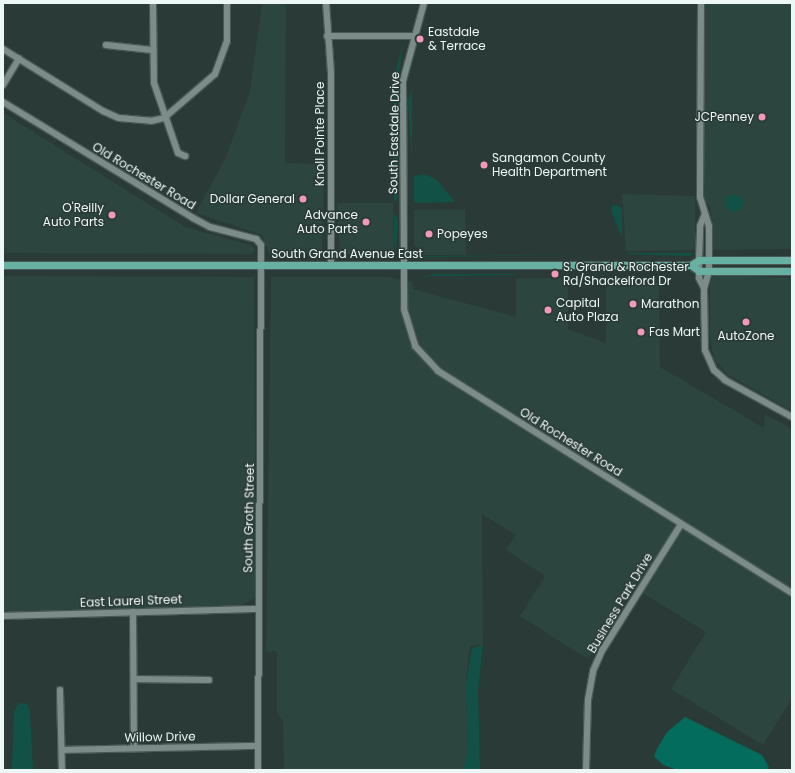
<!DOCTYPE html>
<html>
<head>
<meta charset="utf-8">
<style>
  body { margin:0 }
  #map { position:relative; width:795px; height:773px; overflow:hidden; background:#2a3a36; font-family:Poppins,sans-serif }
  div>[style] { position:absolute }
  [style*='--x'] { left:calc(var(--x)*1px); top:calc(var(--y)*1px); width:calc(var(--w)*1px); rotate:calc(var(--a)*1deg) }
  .built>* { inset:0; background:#2c453f }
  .green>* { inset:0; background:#125246 }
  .round { border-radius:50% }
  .water>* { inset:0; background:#036c5c }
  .roads { filter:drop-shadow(1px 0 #4b5956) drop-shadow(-1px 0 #4b5956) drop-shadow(0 1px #4b5956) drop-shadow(0 -1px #4b5956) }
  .minor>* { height:6px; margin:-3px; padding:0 3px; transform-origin:3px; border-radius:3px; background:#7c8d89 }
  .major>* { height:7px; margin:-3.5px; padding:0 3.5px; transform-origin:3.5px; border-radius:3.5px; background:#68b0a2 }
  .dots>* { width:11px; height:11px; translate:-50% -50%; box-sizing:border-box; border:2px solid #2a3a36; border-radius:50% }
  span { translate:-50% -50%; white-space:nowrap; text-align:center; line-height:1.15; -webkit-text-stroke:3px #2a3a36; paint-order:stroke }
  .poi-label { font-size:12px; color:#edf7f5 }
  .left { translate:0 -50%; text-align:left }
  .right { translate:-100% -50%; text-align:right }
  .street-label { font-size:12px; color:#edf7f5 }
  .frame { position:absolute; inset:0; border:4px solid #edf7f5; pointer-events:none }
</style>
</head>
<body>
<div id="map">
  <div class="built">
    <i style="clip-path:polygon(262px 3px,286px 3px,285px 163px,324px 164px,322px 253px,269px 253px,262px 235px,196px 213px,226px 157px,250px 91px)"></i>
    <i style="clip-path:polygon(704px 3px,792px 3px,792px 249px,712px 250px,711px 209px,704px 199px,703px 183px)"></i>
    <i style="clip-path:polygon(3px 113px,185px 227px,251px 245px,255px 250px,252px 254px,3px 253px)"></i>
    <i style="clip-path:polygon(622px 194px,695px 196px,695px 250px,626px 251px)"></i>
    <i style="clip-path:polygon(337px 203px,393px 203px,394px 251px,391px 254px,340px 254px)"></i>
    <i style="clip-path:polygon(414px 210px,465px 210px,466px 255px,423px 255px,414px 244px)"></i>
    <i style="clip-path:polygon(719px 275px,792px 278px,792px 411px,728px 375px,714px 359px,710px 339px,710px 286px,712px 277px)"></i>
    <i style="clip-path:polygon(3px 276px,254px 277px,256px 598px,239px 606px,3px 612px)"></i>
    <i style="clip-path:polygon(271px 277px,389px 277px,412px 282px,413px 289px,516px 317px,516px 278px,568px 278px,568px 329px,606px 343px,606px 283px,659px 283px,660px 367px,764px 428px,765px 414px,792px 429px,792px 698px,763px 745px,671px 689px,706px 632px,633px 587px,588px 659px,520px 616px,545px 576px,506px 550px,516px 535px,482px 514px,483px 645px,470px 646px,466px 685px,468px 750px,463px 770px,284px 770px,283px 721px,277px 713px,277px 651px,266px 652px)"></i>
  </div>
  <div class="green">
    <i style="clip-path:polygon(403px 42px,398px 81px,398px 197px,394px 202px,394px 78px)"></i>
    <i style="clip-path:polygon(412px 87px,412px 163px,408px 101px)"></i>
    <i style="clip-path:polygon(424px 174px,437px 180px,455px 202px,414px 203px,414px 176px)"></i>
    <i class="round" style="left:725px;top:194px;width:18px;height:18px"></i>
    <i style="clip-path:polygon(613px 204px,622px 208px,622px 238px,611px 211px)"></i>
    <i style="clip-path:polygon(394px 213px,398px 219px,396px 251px,394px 244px)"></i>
    <i style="clip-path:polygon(418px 251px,423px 256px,596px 255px,423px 257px,416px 253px)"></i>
    <i style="clip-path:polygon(695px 253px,689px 256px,627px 254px,627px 253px)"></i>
    <i style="clip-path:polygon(433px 274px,515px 274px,516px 275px,430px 276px,414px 280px)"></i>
    <i style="clip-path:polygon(483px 645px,478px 690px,480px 770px,463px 770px,468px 750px,466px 685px,472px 648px)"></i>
    <i style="clip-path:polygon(19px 703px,27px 704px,30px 711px,33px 770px,12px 770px,14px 711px)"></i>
  </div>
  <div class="water">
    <i style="clip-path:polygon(685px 717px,762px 755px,769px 767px,767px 770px,678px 770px,663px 765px,654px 756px,657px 749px,667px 732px)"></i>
  </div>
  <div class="roads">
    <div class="minor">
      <i style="--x:153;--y:3;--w:80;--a:89.3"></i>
      <i style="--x:154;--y:83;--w:74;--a:71.1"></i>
      <i style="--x:178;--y:153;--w:8;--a:23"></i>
      <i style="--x:326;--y:3;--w:69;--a:85.9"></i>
      <i style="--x:331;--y:72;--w:193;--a:90"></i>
      <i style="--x:424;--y:3;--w:81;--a:105.1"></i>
      <i style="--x:403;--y:81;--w:228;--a:89.7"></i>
      <i style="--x:404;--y:309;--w:39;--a:73"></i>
      <i style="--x:415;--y:346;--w:34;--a:47"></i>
      <i style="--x:438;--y:371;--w:418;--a:32.1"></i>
      <i style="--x:701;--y:3;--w:194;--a:90.3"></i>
      <i style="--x:700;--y:197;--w:30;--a:73"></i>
      <i style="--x:709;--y:226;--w:45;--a:90"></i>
      <i style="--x:709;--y:271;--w:18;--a:106"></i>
      <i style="--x:704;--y:288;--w:62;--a:89.1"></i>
      <i style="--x:705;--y:350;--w:22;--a:66"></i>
      <i style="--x:714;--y:370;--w:15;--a:42"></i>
      <i style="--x:725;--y:380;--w:77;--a:28.9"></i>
      <i style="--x:327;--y:36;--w:87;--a:0"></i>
      <i style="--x:106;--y:45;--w:46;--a:6.2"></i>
      <i style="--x:3;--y:49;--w:118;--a:31.8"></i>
      <i style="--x:103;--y:111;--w:17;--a:24"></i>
      <i style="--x:119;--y:118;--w:32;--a:5"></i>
      <i style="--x:151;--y:121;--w:13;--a:-13"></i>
      <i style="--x:164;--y:118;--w:67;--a:-40.8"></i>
      <i style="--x:215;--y:74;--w:35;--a:-70"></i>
      <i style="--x:227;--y:41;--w:38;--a:-90"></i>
      <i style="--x:3;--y:85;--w:31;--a:-59"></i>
      <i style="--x:3;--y:102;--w:223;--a:31.4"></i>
      <i style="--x:193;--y:218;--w:19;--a:28"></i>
      <i style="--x:210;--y:227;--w:48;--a:14.6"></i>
      <i style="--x:256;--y:239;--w:8;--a:50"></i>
      <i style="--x:261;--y:245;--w:525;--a:90.33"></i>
      <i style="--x:704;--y:288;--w:11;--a:-117"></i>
      <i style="--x:699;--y:278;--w:18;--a:-90"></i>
      <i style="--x:699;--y:260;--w:34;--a:-88"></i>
      <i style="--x:700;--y:226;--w:11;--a:-68"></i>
      <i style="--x:133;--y:612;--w:136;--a:89.6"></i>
      <i style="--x:3;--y:616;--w:256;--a:-1.6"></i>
      <i style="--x:134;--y:679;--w:75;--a:0.8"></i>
      <i style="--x:60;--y:690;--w:80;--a:88.6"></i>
      <i style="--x:62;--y:750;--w:196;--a:-1.2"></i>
      <i style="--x:586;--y:770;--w:70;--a:-88.4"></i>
      <i style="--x:588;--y:700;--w:29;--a:-80"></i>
      <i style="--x:593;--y:671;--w:24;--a:-66"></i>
      <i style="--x:603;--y:649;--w:147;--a:-58"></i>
    </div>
    <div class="major">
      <i style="--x:3;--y:265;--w:688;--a:0"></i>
      <i style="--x:691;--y:265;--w:10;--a:37"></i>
      <i style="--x:699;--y:271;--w:93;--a:0"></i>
      <i style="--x:691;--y:265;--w:9;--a:-32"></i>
      <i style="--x:699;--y:260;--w:93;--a:0"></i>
    </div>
  </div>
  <div class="dots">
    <i style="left:420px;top:39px;background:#f09ab7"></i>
    <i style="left:762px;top:117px;background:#f09ab7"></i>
    <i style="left:484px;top:165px;background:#f09ab7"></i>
    <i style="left:303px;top:199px;background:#f09ab7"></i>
    <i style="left:112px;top:215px;background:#f09ab7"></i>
    <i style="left:366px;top:222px;background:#f09ab7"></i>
    <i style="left:429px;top:234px;background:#f09ab7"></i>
    <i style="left:555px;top:274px;background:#f09ab7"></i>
    <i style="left:633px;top:304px;background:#f09ab7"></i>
    <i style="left:548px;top:310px;background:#f09ab7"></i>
    <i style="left:746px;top:322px;background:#f09ab7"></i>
    <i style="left:641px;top:332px;background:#f09ab7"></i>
  </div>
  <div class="poi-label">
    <span class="left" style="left:428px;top:39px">Eastdale<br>&amp; Terrace</span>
    <span class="right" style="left:754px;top:117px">JCPenney</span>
    <span class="left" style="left:492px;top:165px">Sangamon County<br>Health Department</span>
    <span class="right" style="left:295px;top:199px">Dollar General</span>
    <span class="right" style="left:104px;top:215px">O'Reilly<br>Auto Parts</span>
    <span class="right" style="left:358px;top:222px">Advance<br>Auto Parts</span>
    <span class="left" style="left:437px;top:234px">Popeyes</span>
    <span class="left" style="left:563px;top:274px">S. Grand &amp; Rochester<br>Rd/Shackelford Dr</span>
    <span class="left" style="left:556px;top:310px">Capital<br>Auto Plaza</span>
    <span class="left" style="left:641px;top:304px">Marathon</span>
    <span class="left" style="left:649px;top:332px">Fas Mart</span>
    <span style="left:746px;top:336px">AutoZone</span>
  </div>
  <div class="street-label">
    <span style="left:394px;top:133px;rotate:-89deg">South Eastdale Drive</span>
    <span style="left:320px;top:134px;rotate:-90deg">Knoll Pointe Place</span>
    <span style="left:144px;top:176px;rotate:31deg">Old Rochester Road</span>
    <span style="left:347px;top:254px">South Grand Avenue East</span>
    <span style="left:571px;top:442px;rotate:32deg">Old Rochester Road</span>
    <span style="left:249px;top:518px;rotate:-89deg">South Groth Street</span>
    <span style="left:131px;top:601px;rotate:-2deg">East Laurel Street</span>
    <span style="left:620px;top:603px;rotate:-59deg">Business Park Drive</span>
    <span style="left:160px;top:737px;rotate:-1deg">Willow Drive</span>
  </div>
  <div class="frame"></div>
</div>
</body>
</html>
